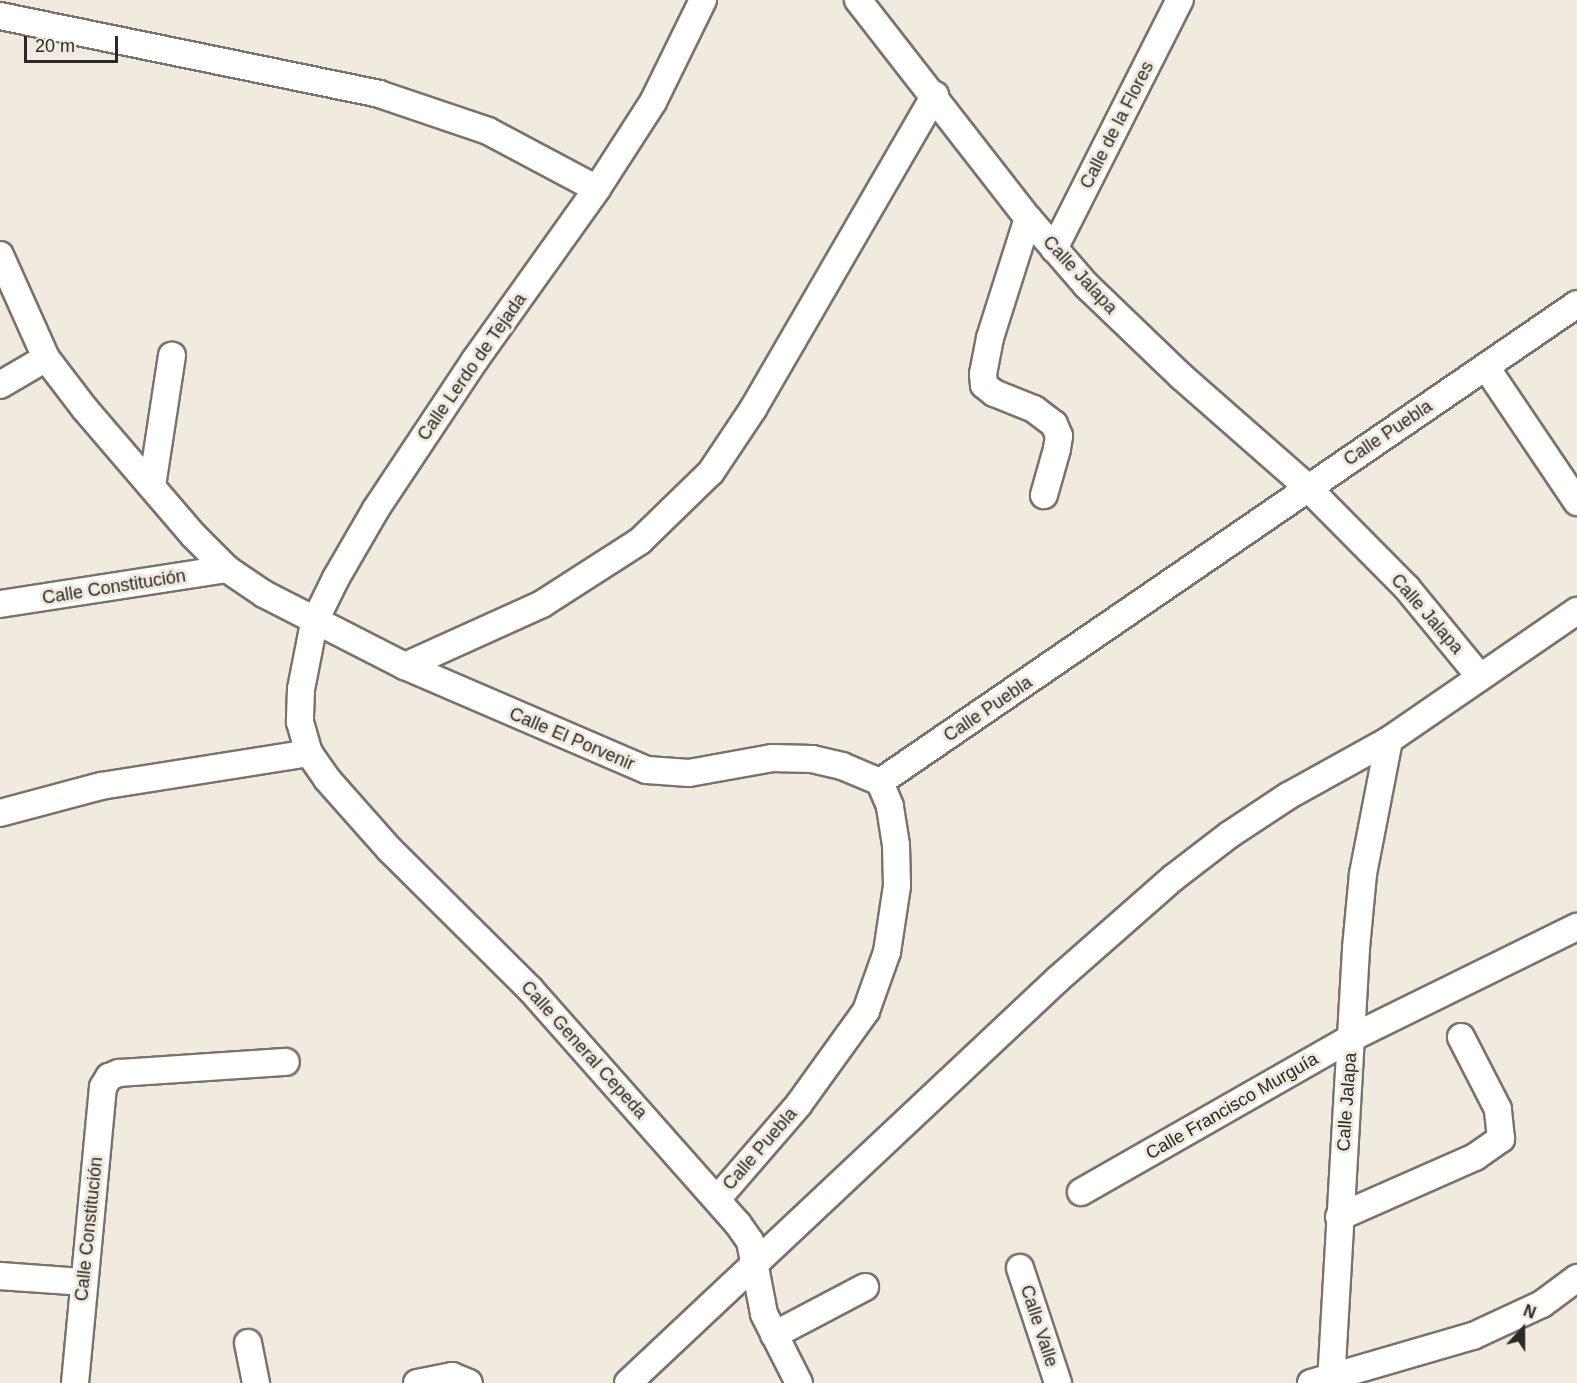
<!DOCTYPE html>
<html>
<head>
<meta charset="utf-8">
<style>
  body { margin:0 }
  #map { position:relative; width:1577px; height:1383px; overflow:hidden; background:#f0eadf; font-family:Helvetica,sans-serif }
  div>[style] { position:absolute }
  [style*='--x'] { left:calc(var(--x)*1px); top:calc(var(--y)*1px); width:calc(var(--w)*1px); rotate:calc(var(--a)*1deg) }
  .roads { filter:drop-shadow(2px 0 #797369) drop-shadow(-2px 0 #797369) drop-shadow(0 2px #797369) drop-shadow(0 -2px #797369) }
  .street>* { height:26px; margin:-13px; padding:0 13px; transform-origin:13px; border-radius:13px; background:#fff }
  span { translate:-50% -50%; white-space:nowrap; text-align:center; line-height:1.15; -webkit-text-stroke:6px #f0eadf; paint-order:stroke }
  .street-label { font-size:18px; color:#2b2925 }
  .north { position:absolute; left:1493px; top:1299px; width:60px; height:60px; -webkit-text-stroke:4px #f0eadf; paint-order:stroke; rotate:21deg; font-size:16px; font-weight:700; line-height:24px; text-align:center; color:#2b2925 }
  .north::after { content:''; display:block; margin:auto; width:21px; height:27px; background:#2b2925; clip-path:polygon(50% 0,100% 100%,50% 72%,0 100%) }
  .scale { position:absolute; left:24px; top:36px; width:94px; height:27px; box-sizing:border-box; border:3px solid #2b2925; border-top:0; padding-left:8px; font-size:18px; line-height:21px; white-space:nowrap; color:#2b2925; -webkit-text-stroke:4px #f0eadf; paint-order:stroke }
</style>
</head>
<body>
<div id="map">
  <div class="roads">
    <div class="street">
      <i style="--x:703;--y:0;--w:114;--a:116.1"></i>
      <i style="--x:653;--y:102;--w:103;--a:122.8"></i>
      <i style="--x:597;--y:189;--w:210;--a:125.5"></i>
      <i style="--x:475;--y:360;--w:179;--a:123.6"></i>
      <i style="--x:376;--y:509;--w:80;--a:120.1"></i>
      <i style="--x:336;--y:578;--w:50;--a:116.1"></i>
      <i style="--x:314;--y:623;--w:67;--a:101.1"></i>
      <i style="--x:301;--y:689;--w:33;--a:92"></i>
      <i style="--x:300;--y:722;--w:32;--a:74"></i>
      <i style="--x:309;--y:753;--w:32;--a:55"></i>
      <i style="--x:327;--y:779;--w:95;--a:48.4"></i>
      <i style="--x:390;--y:850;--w:197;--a:44.8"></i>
      <i style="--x:530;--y:989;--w:314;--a:48.5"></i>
      <i style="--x:738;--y:1224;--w:21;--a:55"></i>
      <i style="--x:750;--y:1241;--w:74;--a:79.1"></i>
      <i style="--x:764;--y:1314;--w:77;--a:63.1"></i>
      <i style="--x:858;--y:0;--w:276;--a:52.1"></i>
      <i style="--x:1028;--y:218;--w:89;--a:49.1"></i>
      <i style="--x:1086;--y:285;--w:133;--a:43.8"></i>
      <i style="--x:1182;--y:377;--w:167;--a:41.3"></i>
      <i style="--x:1307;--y:487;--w:142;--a:45.3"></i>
      <i style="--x:1407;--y:588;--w:115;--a:50.6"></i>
      <i style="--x:0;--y:16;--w:387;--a:11.6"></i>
      <i style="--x:379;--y:94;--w:115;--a:18.7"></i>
      <i style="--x:488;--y:131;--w:123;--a:28"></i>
      <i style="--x:1028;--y:218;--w:126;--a:107.6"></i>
      <i style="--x:990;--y:338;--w:37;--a:101"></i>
      <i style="--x:983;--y:374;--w:11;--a:85"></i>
      <i style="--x:984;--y:385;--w:13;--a:39"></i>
      <i style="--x:994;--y:393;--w:43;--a:21.8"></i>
      <i style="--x:1034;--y:409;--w:25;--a:37"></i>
      <i style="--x:1054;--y:424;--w:13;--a:67"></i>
      <i style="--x:1059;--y:436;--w:13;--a:99"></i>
      <i style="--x:1057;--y:449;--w:48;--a:105.8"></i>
      <i style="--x:1054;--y:249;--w:279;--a:-63.2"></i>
      <i style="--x:0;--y:255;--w:113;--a:65.9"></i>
      <i style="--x:46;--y:358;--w:64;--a:52.6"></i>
      <i style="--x:85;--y:409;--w:167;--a:49.4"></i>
      <i style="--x:194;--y:536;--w:47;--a:45"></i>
      <i style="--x:227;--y:569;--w:45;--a:34"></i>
      <i style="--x:264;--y:594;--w:158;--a:27.1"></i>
      <i style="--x:405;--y:666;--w:263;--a:23.3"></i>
      <i style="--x:647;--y:770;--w:42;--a:4.1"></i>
      <i style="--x:689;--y:773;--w:84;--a:-10.2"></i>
      <i style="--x:772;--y:758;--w:40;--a:1.4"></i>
      <i style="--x:812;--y:759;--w:31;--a:13"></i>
      <i style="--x:842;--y:766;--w:41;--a:22.8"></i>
      <i style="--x:1486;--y:367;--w:163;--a:56"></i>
      <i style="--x:0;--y:385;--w:53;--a:-30.4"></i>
      <i style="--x:152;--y:486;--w:132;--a:-81.3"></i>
      <i style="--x:0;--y:604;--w:230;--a:-8.8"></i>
      <i style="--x:405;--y:666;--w:150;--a:-24.3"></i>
      <i style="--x:542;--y:604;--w:117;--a:-32.7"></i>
      <i style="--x:640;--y:541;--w:99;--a:-44.2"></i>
      <i style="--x:711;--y:472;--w:76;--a:-56.3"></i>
      <i style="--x:753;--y:409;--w:363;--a:-59.9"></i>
      <i style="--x:880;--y:782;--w:845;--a:-34.44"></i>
      <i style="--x:0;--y:813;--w:105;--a:-15"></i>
      <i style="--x:101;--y:786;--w:211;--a:-9"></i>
      <i style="--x:1081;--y:1192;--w:311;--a:-29.7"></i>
      <i style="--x:1351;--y:1038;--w:252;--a:-26.2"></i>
      <i style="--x:718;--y:1198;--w:124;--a:-49.2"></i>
      <i style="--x:799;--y:1104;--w:115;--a:-54.2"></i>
      <i style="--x:866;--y:1011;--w:63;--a:-70.4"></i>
      <i style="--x:887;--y:952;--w:67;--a:-81.4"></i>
      <i style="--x:897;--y:886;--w:41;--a:-91.4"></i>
      <i style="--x:896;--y:845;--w:39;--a:-99"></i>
      <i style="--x:890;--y:806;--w:26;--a:-113"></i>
      <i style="--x:1339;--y:1217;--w:149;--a:-23.8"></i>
      <i style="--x:1475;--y:1157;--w:32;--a:-35"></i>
      <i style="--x:1501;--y:1139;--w:30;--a:-96"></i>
      <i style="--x:1498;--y:1109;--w:81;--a:-117.2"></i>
      <i style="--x:1020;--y:1268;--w:121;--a:71.7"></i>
      <i style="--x:0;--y:1276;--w:83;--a:4.1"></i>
      <i style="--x:774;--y:1335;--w:103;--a:-27.8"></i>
      <i style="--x:248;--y:1343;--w:41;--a:78.7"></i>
      <i style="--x:75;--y:1383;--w:297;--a:-84.6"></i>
      <i style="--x:103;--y:1087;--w:12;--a:-59"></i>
      <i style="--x:109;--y:1077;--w:11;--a:-22"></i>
      <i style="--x:119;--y:1073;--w:167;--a:-3.8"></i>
      <i style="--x:417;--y:1383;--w:36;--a:-11"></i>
      <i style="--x:452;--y:1376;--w:18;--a:22"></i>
      <i style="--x:628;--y:1383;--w:590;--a:-43.21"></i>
      <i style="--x:1058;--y:979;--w:153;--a:-41.3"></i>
      <i style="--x:1173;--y:878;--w:71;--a:-37.5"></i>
      <i style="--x:1229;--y:835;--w:71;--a:-33.5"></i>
      <i style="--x:1288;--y:796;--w:115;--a:-29"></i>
      <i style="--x:1389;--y:740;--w:228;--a:-34.5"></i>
      <i style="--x:1311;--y:1383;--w:169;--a:-16.2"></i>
      <i style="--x:1473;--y:1336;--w:76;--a:-24.9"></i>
      <i style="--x:1542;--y:1304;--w:44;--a:-36.6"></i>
      <i style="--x:1331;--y:1383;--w:436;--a:-86.7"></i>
      <i style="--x:1356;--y:948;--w:74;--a:-84.6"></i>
      <i style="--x:1363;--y:874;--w:136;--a:-79"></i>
    </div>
  </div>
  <div class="street-label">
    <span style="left:1117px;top:125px;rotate:-63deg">Calle de la Flores</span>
    <span style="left:1080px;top:275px;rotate:47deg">Calle Jalapa</span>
    <span style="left:472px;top:367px;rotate:-55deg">Calle Lerdo de Tejada</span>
    <span style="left:1388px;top:433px;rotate:-34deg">Calle Puebla</span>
    <span style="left:114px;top:587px;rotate:-9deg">Calle Constitución</span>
    <span style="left:1427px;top:614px;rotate:49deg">Calle Jalapa</span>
    <span style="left:988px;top:709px;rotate:-34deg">Calle Puebla</span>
    <span style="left:572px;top:739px;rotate:23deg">Calle El Porvenir</span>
    <span style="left:584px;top:1050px;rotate:48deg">Calle General Cepeda</span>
    <span style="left:1347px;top:1102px;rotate:-86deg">Calle Jalapa</span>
    <span style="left:1232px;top:1106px;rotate:-30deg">Calle Francisco Murguía</span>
    <span style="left:760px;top:1149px;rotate:-49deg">Calle Puebla</span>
    <span style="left:89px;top:1229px;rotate:-84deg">Calle Constitución</span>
    <span style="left:1039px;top:1326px;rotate:72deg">Calle Valle</span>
  </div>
  <div class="north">N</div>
  <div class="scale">20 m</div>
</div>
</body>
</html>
